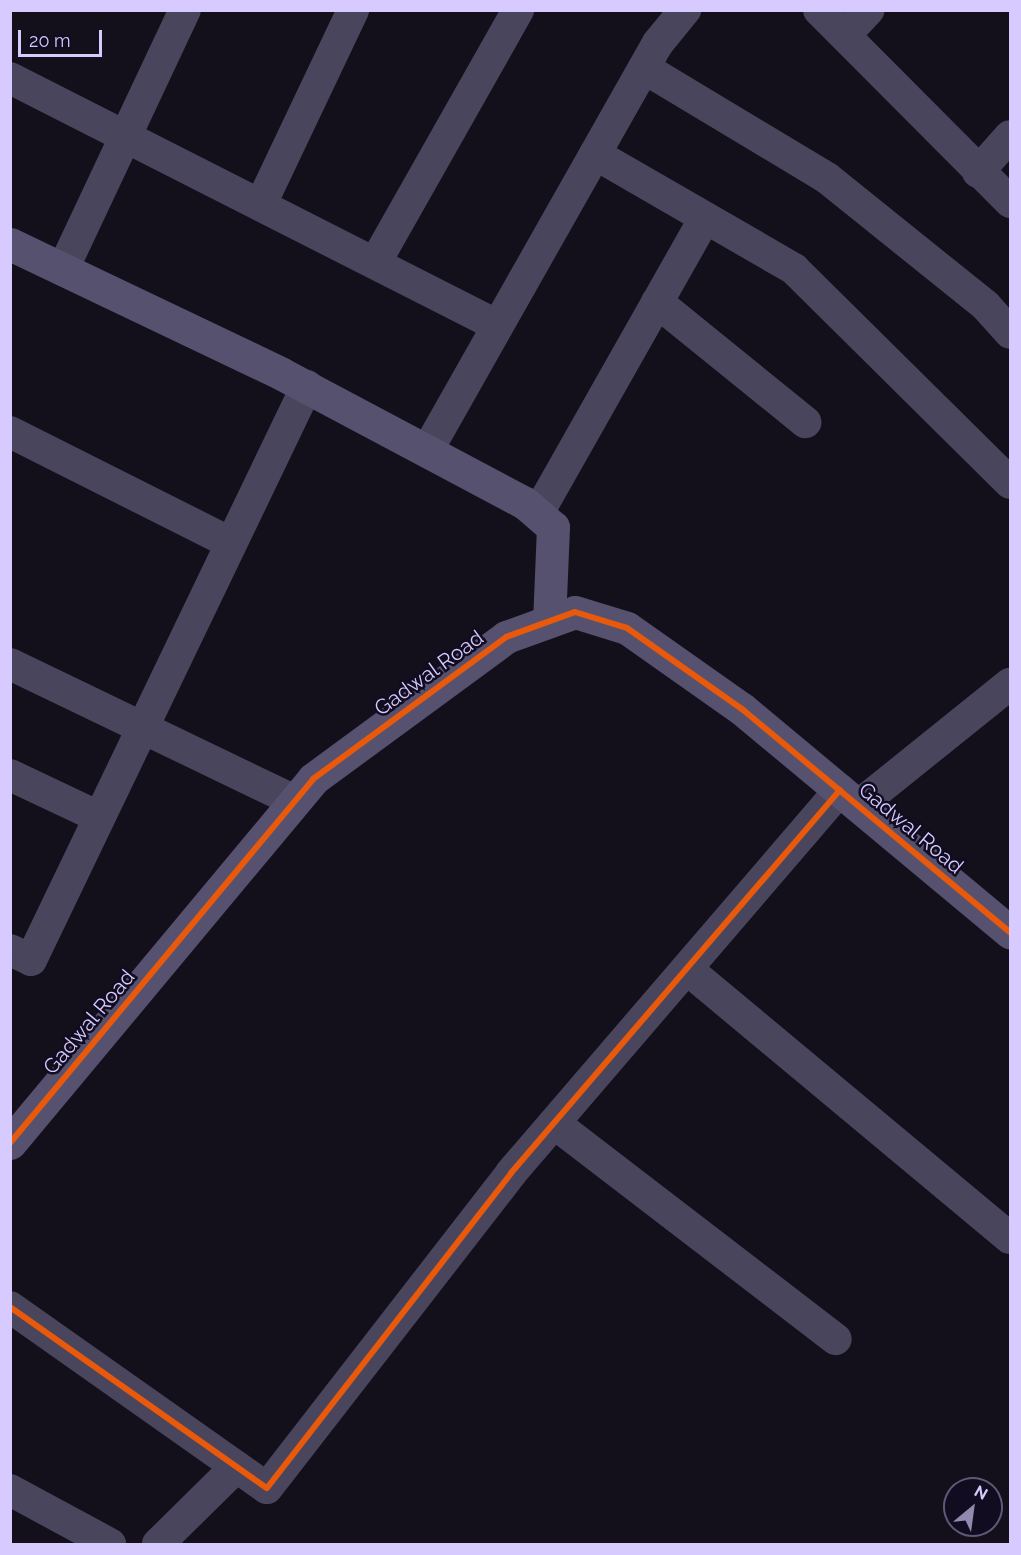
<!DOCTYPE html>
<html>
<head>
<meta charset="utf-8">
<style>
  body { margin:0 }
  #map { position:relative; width:1021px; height:1555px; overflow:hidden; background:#13101b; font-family:Raleway,sans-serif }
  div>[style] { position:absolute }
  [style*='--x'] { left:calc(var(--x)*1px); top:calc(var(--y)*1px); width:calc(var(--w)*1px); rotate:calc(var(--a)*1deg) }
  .street>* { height:32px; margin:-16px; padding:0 16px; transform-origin:16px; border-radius:16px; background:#49455c }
  .secondary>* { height:33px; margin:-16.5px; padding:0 16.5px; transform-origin:16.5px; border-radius:16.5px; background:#56516f }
  .cycleway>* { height:6px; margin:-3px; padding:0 3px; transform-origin:3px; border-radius:3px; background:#e8590c }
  span { translate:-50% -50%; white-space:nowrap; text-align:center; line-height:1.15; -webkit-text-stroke:5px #110c1f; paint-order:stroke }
  .street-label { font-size:21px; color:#d6caff }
  .frame { position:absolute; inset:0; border:12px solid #d6caff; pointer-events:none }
  .north { position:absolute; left:943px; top:1477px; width:60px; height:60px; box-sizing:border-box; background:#110c1f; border:2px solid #605879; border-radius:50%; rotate:29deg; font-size:16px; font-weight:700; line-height:24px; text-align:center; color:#d6caff }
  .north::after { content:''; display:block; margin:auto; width:21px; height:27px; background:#9289af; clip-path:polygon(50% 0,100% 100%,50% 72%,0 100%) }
  .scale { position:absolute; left:18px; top:30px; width:84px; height:27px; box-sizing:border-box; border:3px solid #d6caff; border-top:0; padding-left:8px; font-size:18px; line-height:21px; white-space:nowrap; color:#d6caff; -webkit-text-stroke:4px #110c1f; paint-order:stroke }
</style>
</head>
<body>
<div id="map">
  <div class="street">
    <i style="--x:819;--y:10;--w:271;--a:45.1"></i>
    <i style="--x:846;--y:34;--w:33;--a:-47"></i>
    <i style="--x:644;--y:68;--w:214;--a:31"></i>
    <i style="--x:827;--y:178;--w:204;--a:38.8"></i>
    <i style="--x:986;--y:306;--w:36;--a:48"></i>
    <i style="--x:10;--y:78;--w:547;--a:26.94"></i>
    <i style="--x:595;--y:154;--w:230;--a:30"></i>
    <i style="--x:794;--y:269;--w:304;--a:44.7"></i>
    <i style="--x:978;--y:172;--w:48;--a:-48.4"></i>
    <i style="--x:261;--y:204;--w:215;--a:-64.6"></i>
    <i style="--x:375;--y:263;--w:291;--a:-60.5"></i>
    <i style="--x:63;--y:269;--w:286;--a:-64.8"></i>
    <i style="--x:657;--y:302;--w:191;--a:39"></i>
    <i style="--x:10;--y:432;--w:247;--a:26.7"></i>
    <i style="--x:427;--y:451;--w:469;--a:-60.5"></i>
    <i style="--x:658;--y:43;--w:43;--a:-50.7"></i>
    <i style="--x:538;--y:513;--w:339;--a:-60.5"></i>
    <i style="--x:10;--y:664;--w:316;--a:25.7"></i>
    <i style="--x:10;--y:775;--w:98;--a:25.3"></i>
    <i style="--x:858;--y:806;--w:195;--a:-38.8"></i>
    <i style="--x:10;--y:950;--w:23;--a:25"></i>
    <i style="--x:31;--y:960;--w:637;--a:-64.32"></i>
    <i style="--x:687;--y:969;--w:420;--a:39.8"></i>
    <i style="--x:554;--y:1123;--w:355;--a:37.5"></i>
    <i style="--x:10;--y:1307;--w:314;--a:35.2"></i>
    <i style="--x:267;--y:1488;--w:398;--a:-52.2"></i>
    <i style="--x:511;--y:1173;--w:505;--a:-49.34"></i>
    <i style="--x:10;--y:1490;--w:114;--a:28.4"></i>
    <i style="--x:158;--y:1544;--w:110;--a:-44.6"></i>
  </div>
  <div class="secondary">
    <i style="--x:10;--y:244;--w:301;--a:25.5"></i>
    <i style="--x:282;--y:374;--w:275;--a:28"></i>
    <i style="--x:525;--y:503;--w:37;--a:41"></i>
    <i style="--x:553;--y:527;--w:94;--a:92.4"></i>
    <i style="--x:10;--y:1143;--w:474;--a:-50.2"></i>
    <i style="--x:313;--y:779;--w:240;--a:-36.3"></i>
    <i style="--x:506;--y:637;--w:73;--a:-19.9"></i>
    <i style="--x:575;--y:612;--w:54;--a:17.1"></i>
    <i style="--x:627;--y:628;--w:141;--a:35.2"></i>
    <i style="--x:742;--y:709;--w:349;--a:39.8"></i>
  </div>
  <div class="cycleway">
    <i style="--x:10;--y:1143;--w:474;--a:-50.2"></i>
    <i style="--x:313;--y:779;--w:240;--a:-36.3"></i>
    <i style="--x:506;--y:637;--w:73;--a:-19.9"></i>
    <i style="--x:575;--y:612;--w:54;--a:17.1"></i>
    <i style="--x:627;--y:628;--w:141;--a:35.2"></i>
    <i style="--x:742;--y:709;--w:349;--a:39.8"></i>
    <i style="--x:10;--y:1307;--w:314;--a:35.2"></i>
    <i style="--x:267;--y:1488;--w:398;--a:-52.2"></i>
    <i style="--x:511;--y:1173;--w:505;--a:-49.34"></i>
  </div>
  <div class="street-label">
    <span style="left:429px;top:673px;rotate:-36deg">Gadwal Road</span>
    <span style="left:911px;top:828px;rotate:40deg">Gadwal Road</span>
    <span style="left:89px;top:1022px;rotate:-50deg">Gadwal Road</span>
  </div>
  <div class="frame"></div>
  <div class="north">N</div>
  <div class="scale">20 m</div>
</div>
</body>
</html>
